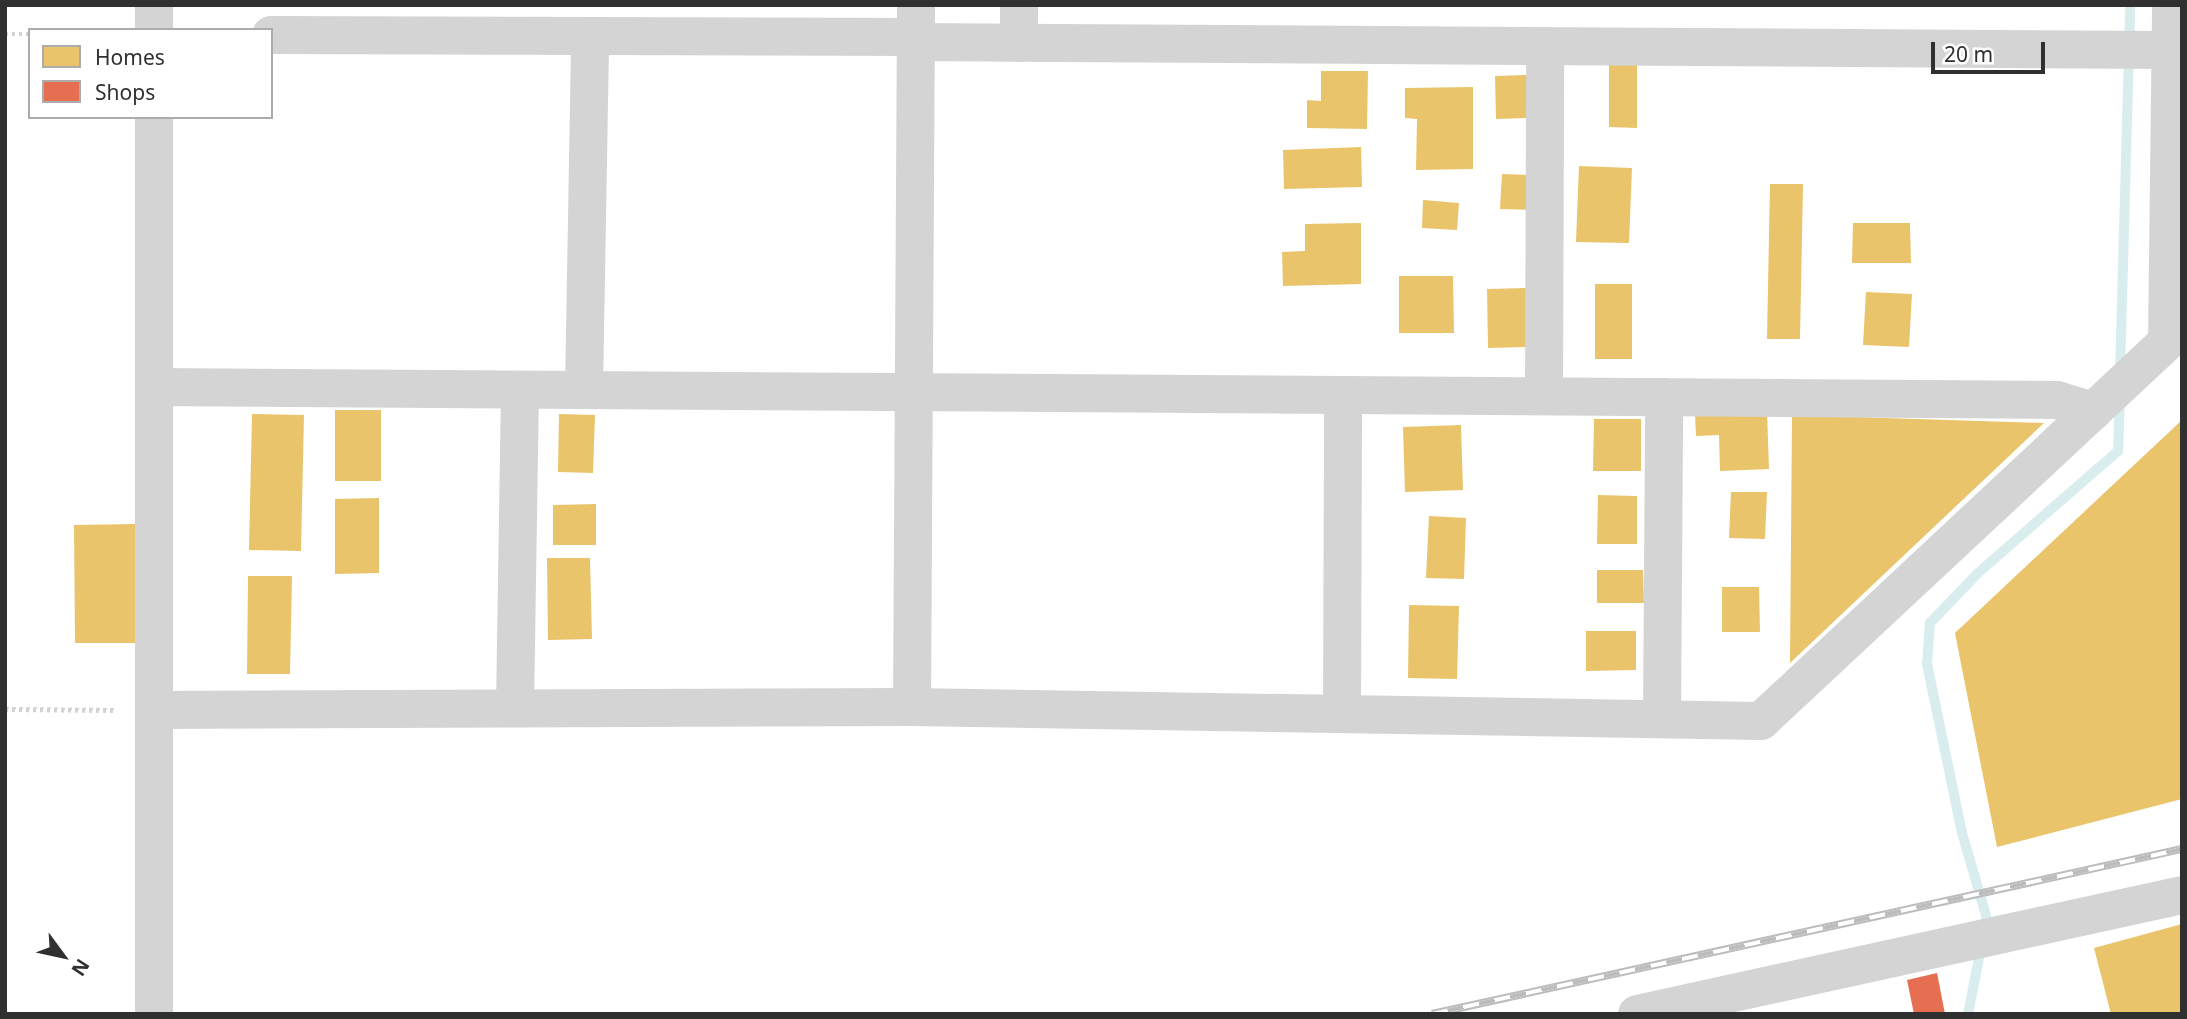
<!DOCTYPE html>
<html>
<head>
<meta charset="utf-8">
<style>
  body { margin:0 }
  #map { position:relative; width:2187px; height:1019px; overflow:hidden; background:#fff; font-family:"Noto Sans",sans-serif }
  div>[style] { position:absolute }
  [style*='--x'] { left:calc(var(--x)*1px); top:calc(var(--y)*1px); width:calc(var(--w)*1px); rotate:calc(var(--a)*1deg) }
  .homes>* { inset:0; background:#e9c46a }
  .shops>* { inset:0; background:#e76f51 }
  .stream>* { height:10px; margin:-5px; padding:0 5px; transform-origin:5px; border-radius:5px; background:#d9edef }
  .path>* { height:4.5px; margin-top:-2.25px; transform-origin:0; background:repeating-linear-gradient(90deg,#d3d3d3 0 3.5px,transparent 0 7px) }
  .minor>* { height:38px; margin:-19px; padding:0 19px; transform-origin:19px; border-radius:19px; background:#d4d4d4 }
  .rail>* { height:8px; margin-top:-4px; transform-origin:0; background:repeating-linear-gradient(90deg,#fff 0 16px,#bcbcbc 0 32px); box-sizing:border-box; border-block:2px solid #bcbcbc }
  span { translate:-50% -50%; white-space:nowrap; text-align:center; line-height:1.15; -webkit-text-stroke:7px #fff; paint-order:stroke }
  .frame { position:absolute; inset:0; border:7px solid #303030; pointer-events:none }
  .legend { position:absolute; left:28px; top:28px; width:245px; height:91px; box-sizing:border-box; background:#fff; border:2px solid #acacac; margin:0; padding:9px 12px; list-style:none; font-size:21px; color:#303030 }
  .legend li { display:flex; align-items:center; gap:14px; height:35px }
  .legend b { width:35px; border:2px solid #acacac }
  .north { position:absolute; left:28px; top:921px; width:70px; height:70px; -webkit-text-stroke:5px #fff; paint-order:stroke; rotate:123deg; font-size:19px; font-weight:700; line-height:28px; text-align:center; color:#303030 }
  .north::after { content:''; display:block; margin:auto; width:24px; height:32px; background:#303030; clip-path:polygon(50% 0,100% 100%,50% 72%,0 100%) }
  .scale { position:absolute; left:1931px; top:42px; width:114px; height:32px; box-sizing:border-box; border:4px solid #303030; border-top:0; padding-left:9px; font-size:21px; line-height:24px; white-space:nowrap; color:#303030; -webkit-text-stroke:5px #fff; paint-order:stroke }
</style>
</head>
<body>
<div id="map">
  <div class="homes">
    <i style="clip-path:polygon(1609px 65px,1637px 65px,1637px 128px,1609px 127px)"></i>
    <i style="clip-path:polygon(1321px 71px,1368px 71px,1367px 129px,1307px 128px,1307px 100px,1321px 101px)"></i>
    <i style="clip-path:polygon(1528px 75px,1529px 118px,1496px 119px,1495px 76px)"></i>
    <i style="clip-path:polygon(1473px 87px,1473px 169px,1416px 170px,1417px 119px,1405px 118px,1405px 88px)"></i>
    <i style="clip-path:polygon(1361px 147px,1362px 187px,1284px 189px,1283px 150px)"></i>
    <i style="clip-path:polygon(1579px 166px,1632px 168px,1629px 243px,1576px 242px)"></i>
    <i style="clip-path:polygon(1502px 174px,1535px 175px,1533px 210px,1500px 209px)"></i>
    <i style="clip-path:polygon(1770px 184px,1803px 184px,1800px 339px,1767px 339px)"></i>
    <i style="clip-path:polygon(1423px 200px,1459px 203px,1457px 230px,1422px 228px)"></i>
    <i style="clip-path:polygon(1361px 223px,1361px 284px,1283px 286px,1282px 252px,1305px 251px,1305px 224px)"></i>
    <i style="clip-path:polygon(1853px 223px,1910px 223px,1911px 263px,1852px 263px)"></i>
    <i style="clip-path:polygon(1399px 276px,1453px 276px,1454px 333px,1399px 333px)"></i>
    <i style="clip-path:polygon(1595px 284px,1632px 284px,1632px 359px,1595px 359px)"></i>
    <i style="clip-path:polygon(1529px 288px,1531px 347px,1488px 348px,1487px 289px)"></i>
    <i style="clip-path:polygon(1866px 292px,1912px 294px,1909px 347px,1863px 345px)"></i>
    <i style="clip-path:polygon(335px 410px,381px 410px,381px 481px,335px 481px)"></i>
    <i style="clip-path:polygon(1767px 411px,1769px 469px,1720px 471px,1719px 435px,1696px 436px,1695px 415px)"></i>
    <i style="clip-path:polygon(252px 414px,304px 415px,301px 551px,249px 550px)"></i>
    <i style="clip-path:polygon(559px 414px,595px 415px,593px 473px,558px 472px)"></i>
    <i style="clip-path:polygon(1792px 415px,2044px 423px,1790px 663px)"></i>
    <i style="clip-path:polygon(1594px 419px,1641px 419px,1641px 471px,1593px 471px)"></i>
    <i style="clip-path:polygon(2182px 420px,2182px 799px,1997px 847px,1955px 633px)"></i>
    <i style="clip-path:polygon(1461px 425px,1463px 490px,1405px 492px,1403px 427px)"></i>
    <i style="clip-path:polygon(1731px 492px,1767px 492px,1765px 539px,1729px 538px)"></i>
    <i style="clip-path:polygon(1598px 495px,1637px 496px,1637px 544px,1597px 544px)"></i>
    <i style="clip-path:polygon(379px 498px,379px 573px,335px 574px,335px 499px)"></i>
    <i style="clip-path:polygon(596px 504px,596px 545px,553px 545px,553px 505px)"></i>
    <i style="clip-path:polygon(1429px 516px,1466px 518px,1464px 579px,1426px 578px)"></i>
    <i style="clip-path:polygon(136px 524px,136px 643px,75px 643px,74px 525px)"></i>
    <i style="clip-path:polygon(547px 558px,590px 558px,592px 639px,548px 640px)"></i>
    <i style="clip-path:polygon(1597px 570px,1643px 570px,1644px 603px,1597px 603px)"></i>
    <i style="clip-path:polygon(248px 576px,292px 576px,290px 674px,247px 674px)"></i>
    <i style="clip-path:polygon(1722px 587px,1759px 587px,1760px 632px,1722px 632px)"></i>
    <i style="clip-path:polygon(1409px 605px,1459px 606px,1457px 679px,1408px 678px)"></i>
    <i style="clip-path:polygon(1586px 631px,1636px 631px,1636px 670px,1586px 671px)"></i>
    <i style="clip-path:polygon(2182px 924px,2182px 1014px,2111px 1014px,2094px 948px)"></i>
  </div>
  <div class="shops">
    <i style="clip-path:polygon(1937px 973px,1945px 1014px,1914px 1014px,1907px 980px)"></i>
  </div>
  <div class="stream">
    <i style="--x:2120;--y:372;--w:367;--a:-88.4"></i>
    <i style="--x:1984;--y:932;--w:13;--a:-77"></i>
    <i style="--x:1987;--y:919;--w:90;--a:-106.2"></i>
    <i style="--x:1962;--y:833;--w:173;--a:-101.7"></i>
    <i style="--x:1927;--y:664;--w:41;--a:-85.8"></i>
    <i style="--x:1930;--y:623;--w:69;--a:-46.2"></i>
    <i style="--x:1978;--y:573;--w:186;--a:-41.1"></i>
    <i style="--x:2118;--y:451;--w:53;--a:-87.8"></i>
    <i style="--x:1968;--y:1014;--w:67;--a:-78.9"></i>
  </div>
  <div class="path">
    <i style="--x:5;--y:34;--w:25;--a:0"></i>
    <i style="--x:5;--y:709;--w:111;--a:0.5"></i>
  </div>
  <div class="minor">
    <i style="--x:154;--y:5;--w:25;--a:90"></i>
    <i style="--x:271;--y:35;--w:645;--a:0.18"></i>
    <i style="--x:917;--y:42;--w:1253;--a:0.37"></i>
    <i style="--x:1019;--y:43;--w:38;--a:-90"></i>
    <i style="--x:2167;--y:342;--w:337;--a:-89.3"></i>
    <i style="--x:155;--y:387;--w:1902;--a:0.39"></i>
    <i style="--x:2057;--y:400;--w:38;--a:17"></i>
    <i style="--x:584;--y:390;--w:354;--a:-89"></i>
    <i style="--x:1544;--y:396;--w:350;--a:-89.8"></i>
    <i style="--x:912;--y:707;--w:702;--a:-89.67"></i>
    <i style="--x:515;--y:708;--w:318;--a:-89.1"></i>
    <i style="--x:155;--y:710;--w:757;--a:-0.23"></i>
    <i style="--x:912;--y:707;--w:849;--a:0.94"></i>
    <i style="--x:1761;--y:721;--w:576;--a:-43.03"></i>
    <i style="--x:1342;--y:714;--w:319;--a:-89.8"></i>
    <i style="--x:1662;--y:719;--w:322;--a:-89.6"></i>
    <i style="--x:154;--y:1014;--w:897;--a:-90"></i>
    <i style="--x:1637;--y:1014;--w:558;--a:-12.32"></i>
  </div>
  <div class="rail">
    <i style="--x:1432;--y:1014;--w:768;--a:-12.41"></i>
  </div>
  <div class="frame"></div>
  <ul class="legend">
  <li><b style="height:19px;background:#e9c46a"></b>Homes</li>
  <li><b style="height:19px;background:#e76f51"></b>Shops</li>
  </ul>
  <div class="north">N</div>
  <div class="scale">20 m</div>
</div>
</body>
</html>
